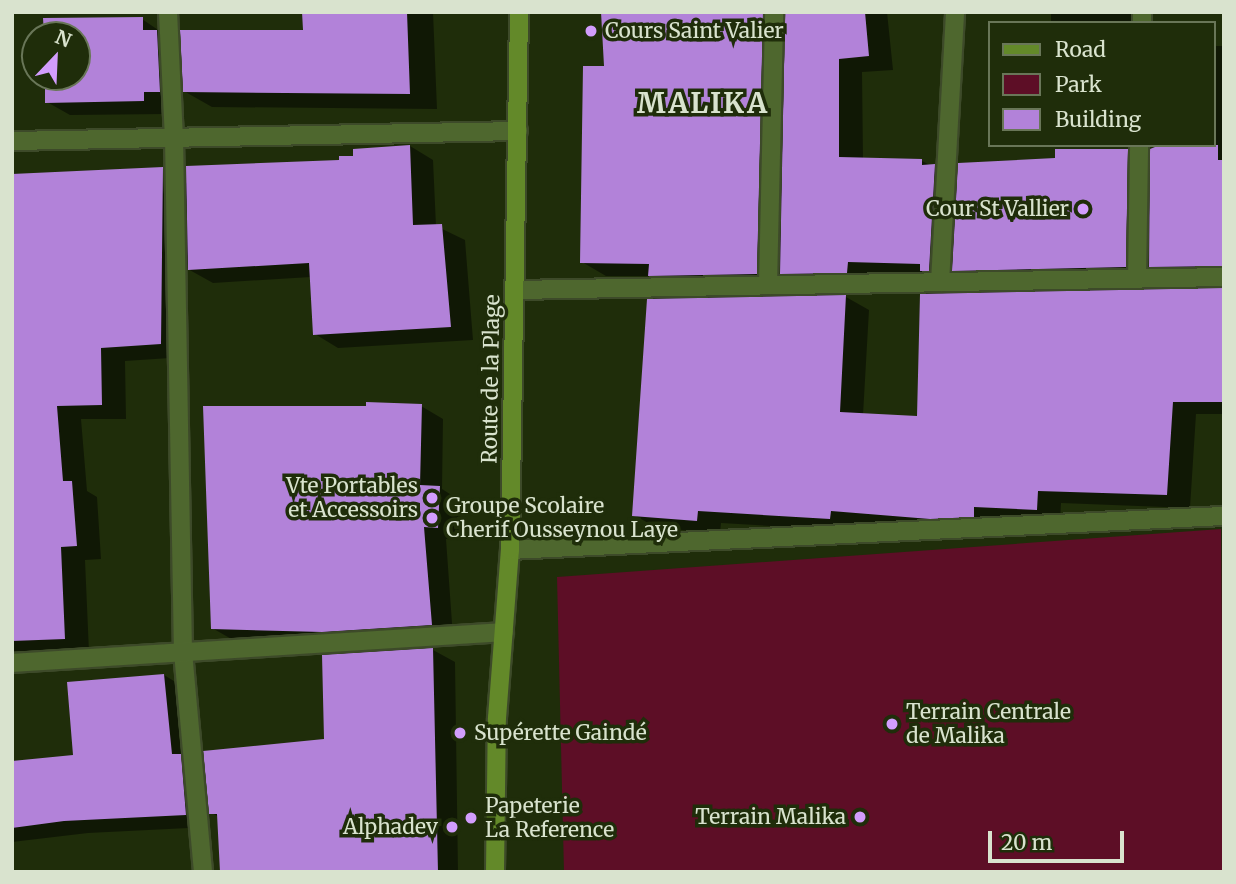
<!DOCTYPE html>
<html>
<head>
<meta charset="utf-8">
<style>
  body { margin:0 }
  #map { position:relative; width:1236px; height:884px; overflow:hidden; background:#1f2d0a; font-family:Merriweather,serif }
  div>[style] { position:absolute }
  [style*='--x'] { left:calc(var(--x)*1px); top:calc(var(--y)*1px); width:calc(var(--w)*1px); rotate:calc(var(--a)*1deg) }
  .green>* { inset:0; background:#5d0e26 }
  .shadow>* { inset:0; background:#0007 }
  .building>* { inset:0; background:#b282d9 }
  .roads { filter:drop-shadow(2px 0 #3d4a29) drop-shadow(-2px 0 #3d4a29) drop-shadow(0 2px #3d4a29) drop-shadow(0 -2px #3d4a29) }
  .minor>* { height:18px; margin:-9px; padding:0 9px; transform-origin:9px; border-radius:9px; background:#4e672e }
  .secondary>* { height:18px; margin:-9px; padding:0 9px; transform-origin:9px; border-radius:9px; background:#638929 }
  .dots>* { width:19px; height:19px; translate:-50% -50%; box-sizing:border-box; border:4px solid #1f2d0a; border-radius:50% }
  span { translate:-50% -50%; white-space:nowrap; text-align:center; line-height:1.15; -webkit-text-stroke:7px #1f2d0a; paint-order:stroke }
  .poi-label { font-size:21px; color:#d9e3ce }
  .left { translate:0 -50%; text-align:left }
  .right { translate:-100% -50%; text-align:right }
  .street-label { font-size:21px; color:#d9e3ce }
  .district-label { font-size:28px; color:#d9e3ce; font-weight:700; letter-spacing:2px }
  .frame { position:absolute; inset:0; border:14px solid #d9e3ce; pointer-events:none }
  .legend { position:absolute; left:988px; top:21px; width:228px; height:126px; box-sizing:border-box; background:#1f2d0a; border:2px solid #697658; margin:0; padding:9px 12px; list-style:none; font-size:21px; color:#d9e3ce }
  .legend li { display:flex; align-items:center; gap:14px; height:35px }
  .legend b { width:35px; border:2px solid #697658 }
  .north { position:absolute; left:21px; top:21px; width:70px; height:70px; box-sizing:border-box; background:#1f2d0a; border:2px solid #697658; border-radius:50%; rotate:23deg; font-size:19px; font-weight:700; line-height:28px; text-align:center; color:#d9e3ce }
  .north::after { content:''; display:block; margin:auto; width:24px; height:32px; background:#d29dfd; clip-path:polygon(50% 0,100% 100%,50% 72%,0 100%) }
  .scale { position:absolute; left:988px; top:831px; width:136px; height:32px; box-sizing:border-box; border:4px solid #d9e3ce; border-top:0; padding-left:9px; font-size:21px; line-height:24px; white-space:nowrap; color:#d9e3ce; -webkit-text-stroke:5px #1f2d0a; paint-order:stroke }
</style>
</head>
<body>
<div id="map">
  <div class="green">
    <i style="clip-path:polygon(1221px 529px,1224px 872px,564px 872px,557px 577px)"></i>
  </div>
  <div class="shadow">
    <i style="clip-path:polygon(304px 12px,433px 12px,437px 109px,212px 107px,182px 90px,183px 105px,167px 104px,167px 114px,70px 115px,47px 102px,46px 77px,77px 77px,77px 35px,45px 35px,142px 19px,183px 47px,305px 32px)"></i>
    <i style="clip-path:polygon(603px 12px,887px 12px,893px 70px,862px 72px,863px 159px,922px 161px,959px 180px,1127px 150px,1152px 165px,1213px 145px,1213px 46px,1224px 46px,1224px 278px,1173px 279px,1149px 265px,1149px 280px,977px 283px,954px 270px,953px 284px,806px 287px,781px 272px,781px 287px,674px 289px,652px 276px,606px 276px,582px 262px,606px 68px)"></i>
    <i style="clip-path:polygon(1051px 12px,1145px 12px,1144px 23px,1051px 23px)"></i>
    <i style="clip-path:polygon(410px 146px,433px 160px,436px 226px,465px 240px,473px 340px,338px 348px,315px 334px,311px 277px,213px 283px,186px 268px,185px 357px,125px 361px,126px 419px,81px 419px,87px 491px,97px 497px,101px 559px,85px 560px,89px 652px,12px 656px,12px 175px,163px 169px,188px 184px,341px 162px)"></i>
    <i style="clip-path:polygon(1224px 288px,1224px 414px,1196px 414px,1190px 508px,1061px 503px,1060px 522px,941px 531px,854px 523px,853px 531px,721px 523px,720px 533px,657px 528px,634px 515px,846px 297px,869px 310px,863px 415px,919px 418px)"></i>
    <i style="clip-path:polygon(421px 406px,443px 419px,442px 489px,461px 501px,459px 540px,446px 539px,453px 637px,235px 641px,212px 628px)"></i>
    <i style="clip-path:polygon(433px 650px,455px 662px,458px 872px,222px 872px,219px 817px,208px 811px,209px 827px,88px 833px,12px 842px,12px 762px,75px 757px,164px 675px,187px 689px,194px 763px,207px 771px,325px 740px)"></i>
  </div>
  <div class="building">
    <i style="clip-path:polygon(302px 12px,407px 12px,410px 94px,183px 92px,180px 30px,303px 30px)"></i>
    <i style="clip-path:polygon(601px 12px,763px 12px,757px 274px,648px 276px,649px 264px,580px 263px,583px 66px,604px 66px)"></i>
    <i style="clip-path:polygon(785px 12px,865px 12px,869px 56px,839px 59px,839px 157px,922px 159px,922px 165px,935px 164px,929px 271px,920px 271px,920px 264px,848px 262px,847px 273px,780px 274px)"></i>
    <i style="clip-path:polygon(143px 17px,143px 30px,157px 30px,160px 92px,144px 92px,144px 101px,45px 103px,45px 77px,77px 77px,77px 35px,44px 35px,43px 18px)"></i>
    <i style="clip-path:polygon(410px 145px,413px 225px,442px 224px,451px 327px,313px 335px,309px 263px,188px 270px,186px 166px,339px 160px,339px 156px,353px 156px,353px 149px)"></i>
    <i style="clip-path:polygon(1160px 145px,1218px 145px,1218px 160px,1224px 160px,1224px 266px,1149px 267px,1150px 149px)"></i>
    <i style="clip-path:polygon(1055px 149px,1128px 149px,1126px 267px,952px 271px,958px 163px,1055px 158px)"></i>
    <i style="clip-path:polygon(163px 167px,161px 344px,101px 348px,102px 405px,57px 406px,63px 481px,72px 481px,77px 546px,61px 547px,65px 639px,12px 641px,12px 174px)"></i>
    <i style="clip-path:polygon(1224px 288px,1224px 402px,1173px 402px,1167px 495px,1038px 491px,1037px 510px,974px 507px,974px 517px,930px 519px,831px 511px,830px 519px,698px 511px,697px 521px,632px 516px,647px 299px,846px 295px,840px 412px,917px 416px,920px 294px)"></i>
    <i style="clip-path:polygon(366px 402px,422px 404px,420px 485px,440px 486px,438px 528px,424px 527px,432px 625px,322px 632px,211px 629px,203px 406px,366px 406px)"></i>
    <i style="clip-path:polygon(433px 648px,438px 872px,220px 872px,217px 814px,209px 814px,203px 751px,324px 739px,322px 655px)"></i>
    <i style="clip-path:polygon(164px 674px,172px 754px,181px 754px,186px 815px,64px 821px,12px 828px,12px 761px,73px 755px,67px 682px)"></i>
  </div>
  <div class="roads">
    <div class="minor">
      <i style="--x:168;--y:12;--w:126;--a:87.3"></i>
      <i style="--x:174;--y:138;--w:514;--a:89"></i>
      <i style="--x:183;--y:652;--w:221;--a:84.8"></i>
      <i style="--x:1142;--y:23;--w:11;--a:-90"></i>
      <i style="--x:12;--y:141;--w:506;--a:-1.13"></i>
      <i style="--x:1137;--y:279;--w:134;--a:-89.1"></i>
      <i style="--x:940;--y:282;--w:270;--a:-86.8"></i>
      <i style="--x:768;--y:285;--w:273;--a:-88.7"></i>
      <i style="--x:515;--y:290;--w:709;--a:-1.05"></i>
      <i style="--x:510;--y:550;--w:715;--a:-2.73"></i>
      <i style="--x:12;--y:663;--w:493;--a:-3.6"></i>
    </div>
    <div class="secondary">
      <i style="--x:495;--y:872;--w:154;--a:-89.3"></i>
      <i style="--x:497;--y:718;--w:169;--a:-85.6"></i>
      <i style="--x:510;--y:550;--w:538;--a:-89.04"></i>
    </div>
  </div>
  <div class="dots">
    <i style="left:591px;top:31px;background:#d29dfd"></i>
    <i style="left:1083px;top:209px;background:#d29dfd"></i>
    <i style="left:432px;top:498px;background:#d29dfd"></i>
    <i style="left:432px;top:518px;background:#d29dfd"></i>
    <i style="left:892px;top:724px;background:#d29dfd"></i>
    <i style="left:460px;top:733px;background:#d29dfd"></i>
    <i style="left:860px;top:817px;background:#d29dfd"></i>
    <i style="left:471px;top:818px;background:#d29dfd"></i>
    <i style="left:452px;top:827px;background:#d29dfd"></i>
  </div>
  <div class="poi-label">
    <span class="left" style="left:605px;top:31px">Cours Saint Valier</span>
    <span class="right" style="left:1069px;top:209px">Cour St Vallier</span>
    <span class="right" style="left:418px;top:498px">Vte Portables<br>et Accessoirs</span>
    <span class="left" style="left:446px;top:518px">Groupe Scolaire<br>Cherif Ousseynou Laye</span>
    <span class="left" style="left:906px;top:724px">Terrain Centrale<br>de Malika</span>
    <span class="left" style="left:474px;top:733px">Supérette Gaindé</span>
    <span class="left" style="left:485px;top:818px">Papeterie<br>La Reference</span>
    <span class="right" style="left:846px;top:817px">Terrain Malika</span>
    <span class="right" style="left:438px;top:827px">Alphadev</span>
  </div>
  <div class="street-label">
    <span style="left:491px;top:379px;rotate:-89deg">Route de la Plage</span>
  </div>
  <div class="district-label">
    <span style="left:703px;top:103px">MALIKA</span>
  </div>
  <div class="frame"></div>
  <ul class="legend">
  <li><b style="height:9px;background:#638929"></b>Road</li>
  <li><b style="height:19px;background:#5d0e26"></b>Park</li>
  <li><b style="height:19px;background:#b282d9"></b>Building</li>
  </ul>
  <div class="north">N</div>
  <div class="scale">20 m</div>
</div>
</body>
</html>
